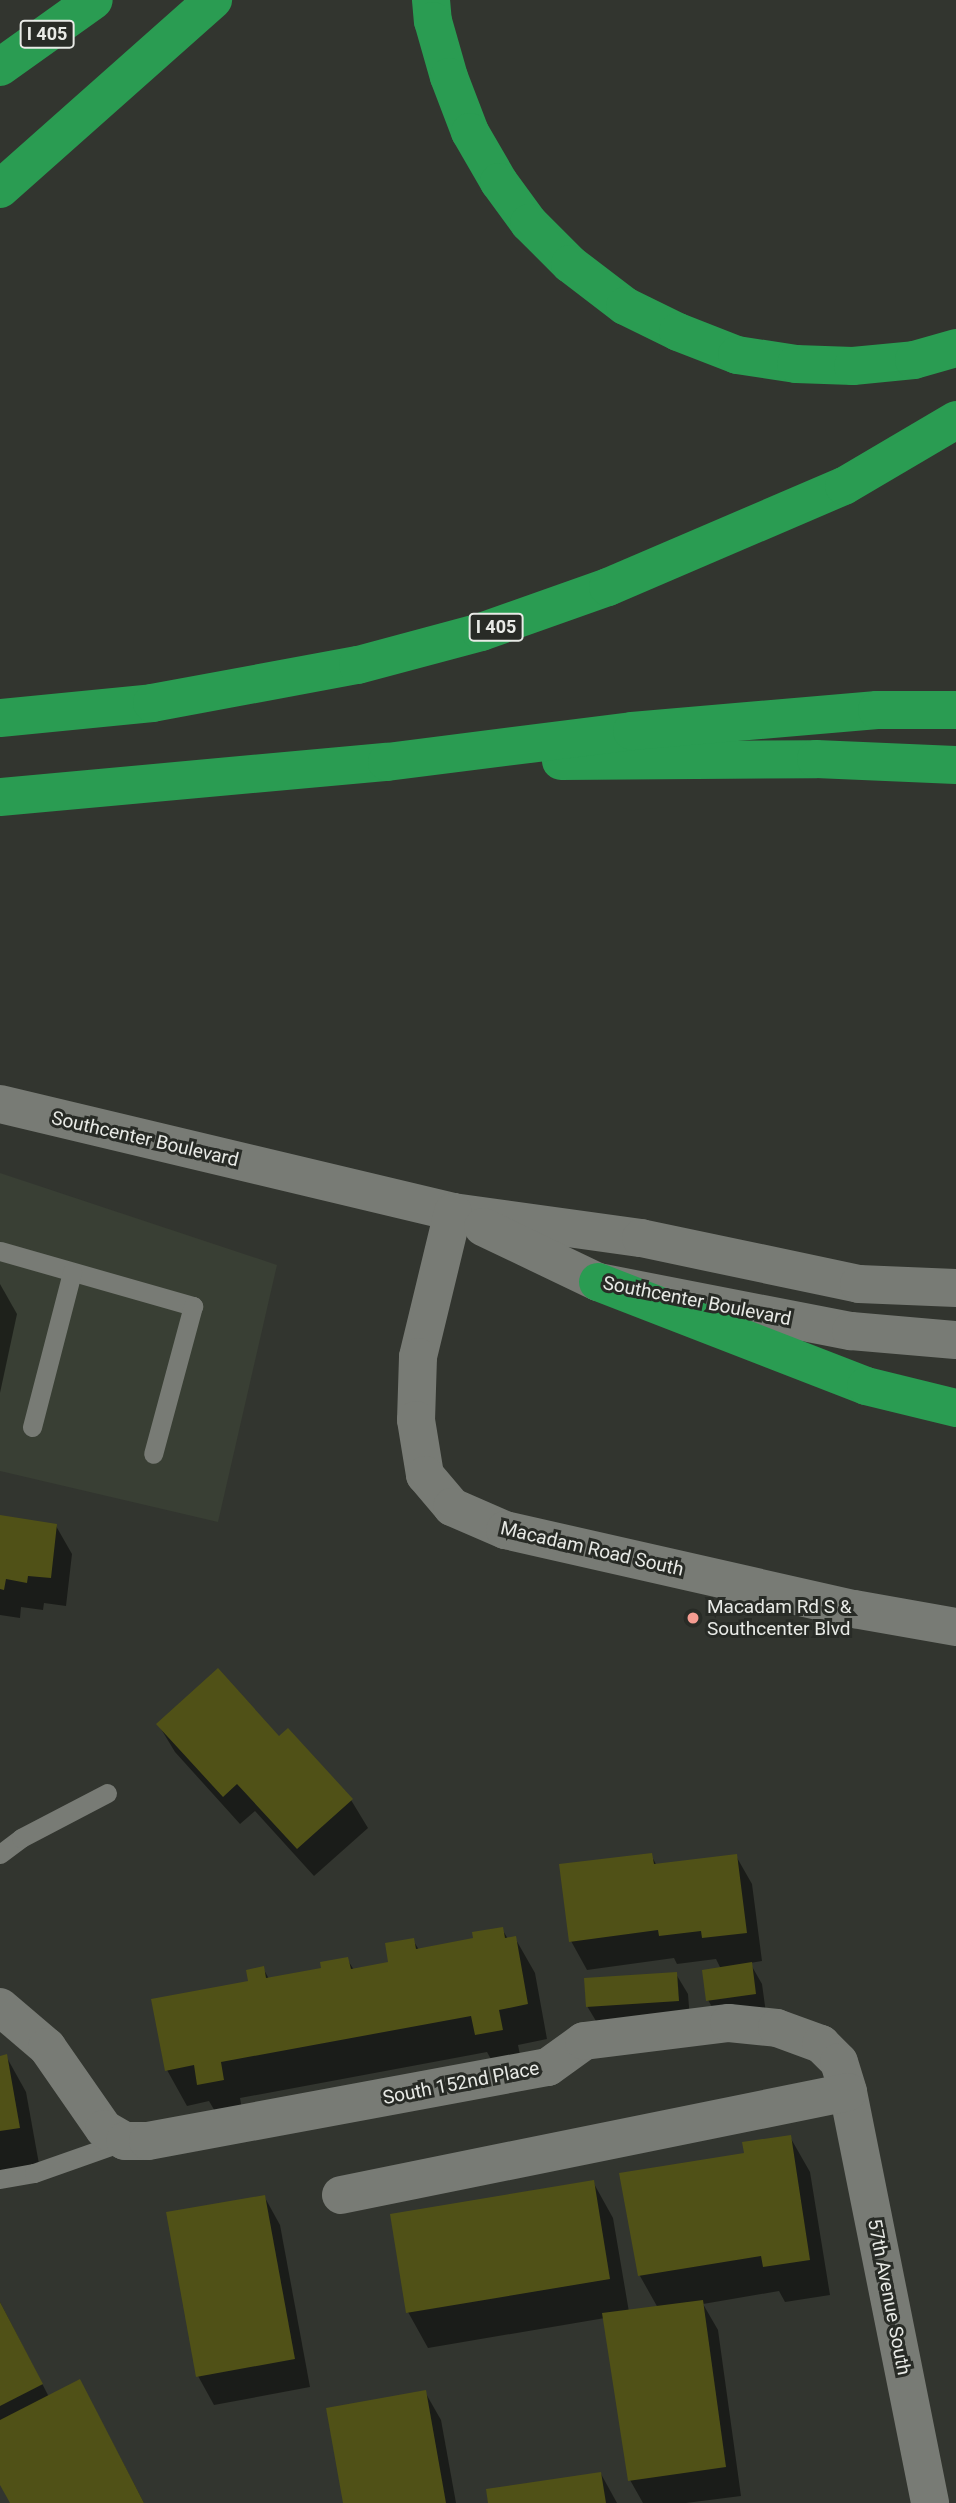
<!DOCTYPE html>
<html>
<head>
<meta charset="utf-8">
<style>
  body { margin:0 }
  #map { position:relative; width:956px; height:2503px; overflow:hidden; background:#32352f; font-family:Roboto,sans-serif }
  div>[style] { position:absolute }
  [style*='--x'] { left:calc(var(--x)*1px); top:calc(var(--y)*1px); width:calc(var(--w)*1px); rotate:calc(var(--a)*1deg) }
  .built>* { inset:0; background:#393f34 }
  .shadow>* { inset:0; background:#0007 }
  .building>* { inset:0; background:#505117 }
  .lane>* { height:19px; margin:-9.5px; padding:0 9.5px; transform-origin:9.5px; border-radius:9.5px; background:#787b75 }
  .street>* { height:38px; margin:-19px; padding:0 19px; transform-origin:19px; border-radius:19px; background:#787b75 }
  .secondary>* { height:38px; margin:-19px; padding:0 19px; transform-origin:19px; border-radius:19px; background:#787b75 }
  .highway>* { height:38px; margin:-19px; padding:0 19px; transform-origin:19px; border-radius:19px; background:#2a9c52 }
  .dots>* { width:19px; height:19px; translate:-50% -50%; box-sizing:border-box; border:4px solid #282b26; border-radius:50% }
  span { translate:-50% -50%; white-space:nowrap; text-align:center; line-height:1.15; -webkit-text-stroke:6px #282b26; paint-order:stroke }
  .shield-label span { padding:2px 5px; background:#282b26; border:2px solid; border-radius:5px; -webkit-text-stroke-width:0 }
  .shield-label { font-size:18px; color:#e8eae6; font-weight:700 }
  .street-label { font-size:19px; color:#e8eae6 }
  .poi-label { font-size:19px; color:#e8eae6 }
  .left { translate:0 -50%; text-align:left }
</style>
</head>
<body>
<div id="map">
  <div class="built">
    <i style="clip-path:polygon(0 1173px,277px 1265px,218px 1522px,0 1471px)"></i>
  </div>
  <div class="shadow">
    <i style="clip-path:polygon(0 1284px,17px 1314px,0 1393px)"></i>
    <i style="clip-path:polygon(0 1517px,56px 1526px,72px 1554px,66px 1606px,44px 1603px,43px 1610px,21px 1607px,20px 1618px,0 1615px)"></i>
    <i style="clip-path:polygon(158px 1724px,279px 1739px,351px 1800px,368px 1828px,314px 1876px,255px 1811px,240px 1824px,175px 1752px)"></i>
    <i style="clip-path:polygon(651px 1855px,657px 1866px,736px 1856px,752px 1884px,762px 1961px,750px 1963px,762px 1984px,766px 2013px,719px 2019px,708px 2000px,721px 1969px,716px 1959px,677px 1964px,674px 1958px,587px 1970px,571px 1941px)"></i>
    <i style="clip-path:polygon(502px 1929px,508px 1939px,515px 1938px,535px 1973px,547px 2039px,518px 2045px,522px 2065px,497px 2070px,487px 2052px,240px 2098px,243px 2115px,220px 2120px,209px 2101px,187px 2106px,167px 2070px,263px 1968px,269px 1979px,323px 1969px,347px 1959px,354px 1970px,390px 1964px,413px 1940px,419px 1950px,475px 1940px)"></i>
    <i style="clip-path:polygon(676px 1974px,688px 1994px,690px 2020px,599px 2026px,587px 2006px)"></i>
    <i style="clip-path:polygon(6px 2056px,26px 2092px,39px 2164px,0 2187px,0 2057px)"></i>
    <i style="clip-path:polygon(790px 2137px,810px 2172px,830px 2295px,785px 2302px,779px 2291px,703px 2304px,718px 2330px,741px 2496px,686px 2503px,643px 2503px,630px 2480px,605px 2318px,428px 2348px,408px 2312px,593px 2182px,613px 2218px,629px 2312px,658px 2308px,640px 2276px,621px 2174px,746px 2154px)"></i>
    <i style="clip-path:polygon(264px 2196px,280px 2225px,310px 2387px,214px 2405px,198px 2376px)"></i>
    <i style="clip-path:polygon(0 2302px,49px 2397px,80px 2381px,144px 2503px,12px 2503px,0 2481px)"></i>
    <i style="clip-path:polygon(425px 2392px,441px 2420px,456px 2503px,345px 2503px)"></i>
    <i style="clip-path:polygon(601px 2474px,617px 2503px,490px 2503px)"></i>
  </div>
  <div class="building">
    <i style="clip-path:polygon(0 1515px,57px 1524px,51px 1578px,28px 1576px,27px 1583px,6px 1579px,4px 1590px,0 1589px)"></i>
    <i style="clip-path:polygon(218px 1668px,279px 1736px,288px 1728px,353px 1799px,297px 1849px,237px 1784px,223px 1797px,156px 1724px)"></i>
    <i style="clip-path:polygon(652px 1853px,654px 1864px,737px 1854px,747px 1933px,702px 1938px,701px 1931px,659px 1936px,658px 1930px,569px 1942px,559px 1864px)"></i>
    <i style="clip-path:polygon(503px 1927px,505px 1938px,516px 1936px,528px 2004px,499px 2010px,503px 2030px,475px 2035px,471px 2016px,221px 2062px,224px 2080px,197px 2085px,194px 2065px,165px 2071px,151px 1999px,248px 1981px,246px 1970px,264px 1966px,266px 1978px,321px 1968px,320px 1962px,348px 1957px,351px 1969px,388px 1962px,385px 1943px,414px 1938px,416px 1949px,473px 1938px,472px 1932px)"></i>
    <i style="clip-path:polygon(752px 1962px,756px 1994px,706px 2001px,702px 1970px)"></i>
    <i style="clip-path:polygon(677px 1972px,679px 2001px,586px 2007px,584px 1978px)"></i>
    <i style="clip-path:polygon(7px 2054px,20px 2128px,0 2131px,0 2056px)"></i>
    <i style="clip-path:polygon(791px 2135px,810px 2260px,763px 2267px,761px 2256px,638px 2276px,619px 2173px,744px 2153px,742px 2142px)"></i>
    <i style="clip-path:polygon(594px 2180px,610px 2279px,406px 2313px,390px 2214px)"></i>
    <i style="clip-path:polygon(265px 2195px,295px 2359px,196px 2377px,166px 2212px)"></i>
    <i style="clip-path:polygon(703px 2300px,726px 2467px,628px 2481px,602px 2313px)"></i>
    <i style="clip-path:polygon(0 2302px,43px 2384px,0 2406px)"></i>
    <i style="clip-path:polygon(80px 2379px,144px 2503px,10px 2503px,0 2485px,0 2420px)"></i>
    <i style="clip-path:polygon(426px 2390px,446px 2503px,343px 2503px,326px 2408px)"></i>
    <i style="clip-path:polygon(601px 2472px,606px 2503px,488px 2503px,486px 2489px)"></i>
  </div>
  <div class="lane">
    <i style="--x:0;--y:1251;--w:201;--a:15.9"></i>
    <i style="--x:193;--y:1306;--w:153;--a:105.1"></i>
    <i style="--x:32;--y:1427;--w:160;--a:-75.5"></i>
    <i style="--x:0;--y:1854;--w:26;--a:-37"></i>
    <i style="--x:21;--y:1838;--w:97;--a:-27.6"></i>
    <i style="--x:0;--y:2179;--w:35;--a:-10"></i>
    <i style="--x:34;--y:2173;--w:96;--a:-19.4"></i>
  </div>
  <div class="street">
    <i style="--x:0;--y:2007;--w:62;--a:40.4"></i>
    <i style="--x:47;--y:2047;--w:100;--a:55.2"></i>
    <i style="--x:104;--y:2129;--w:24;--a:30"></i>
    <i style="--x:125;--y:2141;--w:23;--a:0"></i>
    <i style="--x:148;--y:2141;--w:407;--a:-10.5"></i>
    <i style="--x:548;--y:2067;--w:44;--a:-35.8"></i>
    <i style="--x:584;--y:2041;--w:146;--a:-7.1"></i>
    <i style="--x:729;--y:2023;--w:48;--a:5.9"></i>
    <i style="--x:777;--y:2028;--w:47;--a:20"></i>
    <i style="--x:821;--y:2044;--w:25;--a:45"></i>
    <i style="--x:839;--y:2062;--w:31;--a:73"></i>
    <i style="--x:848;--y:2092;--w:419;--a:78.7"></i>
    <i style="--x:341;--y:2195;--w:517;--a:-11.48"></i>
  </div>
  <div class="secondary">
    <i style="--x:0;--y:1104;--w:466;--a:13.4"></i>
    <i style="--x:453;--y:1212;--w:190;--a:7.9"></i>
    <i style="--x:641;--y:1238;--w:223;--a:11.9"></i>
    <i style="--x:859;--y:1284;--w:97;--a:2.4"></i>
    <i style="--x:453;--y:1212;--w:149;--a:103.6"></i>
    <i style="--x:418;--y:1357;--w:63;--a:91.8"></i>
    <i style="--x:416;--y:1420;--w:56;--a:80.7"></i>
    <i style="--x:425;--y:1475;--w:42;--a:49.8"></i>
    <i style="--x:452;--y:1507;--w:58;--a:23.5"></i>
    <i style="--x:505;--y:1530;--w:358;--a:12.8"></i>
    <i style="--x:854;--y:1609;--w:104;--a:10"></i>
    <i style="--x:483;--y:1227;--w:127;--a:25.6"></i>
    <i style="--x:598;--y:1282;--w:258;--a:11"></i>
    <i style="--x:851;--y:1331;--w:105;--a:4.9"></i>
  </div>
  <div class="highway">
    <i style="--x:431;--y:0;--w:21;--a:85"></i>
    <i style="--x:433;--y:21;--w:58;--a:74.1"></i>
    <i style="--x:449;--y:77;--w:59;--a:69.1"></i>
    <i style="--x:470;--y:132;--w:58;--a:59.9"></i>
    <i style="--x:499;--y:182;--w:51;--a:53.8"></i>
    <i style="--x:529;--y:223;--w:58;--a:45"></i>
    <i style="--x:570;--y:264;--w:69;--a:37.4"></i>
    <i style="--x:625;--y:306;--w:59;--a:26.1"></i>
    <i style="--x:678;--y:332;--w:63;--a:21.3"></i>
    <i style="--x:737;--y:355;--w:60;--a:8.7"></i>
    <i style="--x:796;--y:364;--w:57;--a:2"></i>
    <i style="--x:853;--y:366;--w:61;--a:-5.6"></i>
    <i style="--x:914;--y:360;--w:44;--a:-15.9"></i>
    <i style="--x:0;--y:67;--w:115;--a:-35.5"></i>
    <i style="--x:0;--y:189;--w:285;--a:-41.6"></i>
    <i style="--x:0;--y:718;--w:153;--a:-5.6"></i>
    <i style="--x:152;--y:703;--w:209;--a:-10.5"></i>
    <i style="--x:358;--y:665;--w:127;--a:-15"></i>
    <i style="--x:481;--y:632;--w:135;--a:-19.5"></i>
    <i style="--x:608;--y:587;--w:257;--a:-23.2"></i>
    <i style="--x:844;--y:486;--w:130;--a:-30.5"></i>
    <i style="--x:561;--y:761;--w:255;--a:-0.4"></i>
    <i style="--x:816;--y:759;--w:140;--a:2.5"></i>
    <i style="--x:0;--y:797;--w:389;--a:-5.2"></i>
    <i style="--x:387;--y:762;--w:247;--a:-7.2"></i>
    <i style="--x:632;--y:731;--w:246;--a:-4.9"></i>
    <i style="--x:877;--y:710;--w:79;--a:0"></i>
    <i style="--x:598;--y:1282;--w:287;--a:21.2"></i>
    <i style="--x:866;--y:1386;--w:93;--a:13.7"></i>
  </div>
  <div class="dots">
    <i style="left:693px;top:1618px;background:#f59c91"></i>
  </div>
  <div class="shield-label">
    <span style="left:47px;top:34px">I 405</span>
    <span style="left:496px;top:627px">I 405</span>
  </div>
  <div class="street-label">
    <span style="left:145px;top:1139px;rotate:13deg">Southcenter Boulevard</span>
    <span style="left:697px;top:1301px;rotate:11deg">Southcenter Boulevard</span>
    <span style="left:592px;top:1549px;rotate:13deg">Macadam Road South</span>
    <span style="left:461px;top:2083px;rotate:-11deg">South 152nd Place</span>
    <span style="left:889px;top:2297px;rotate:79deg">57th Avenue South</span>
  </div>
  <div class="poi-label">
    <span class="left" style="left:707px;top:1618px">Macadam Rd S &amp;<br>Southcenter Blvd</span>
  </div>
</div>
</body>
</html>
